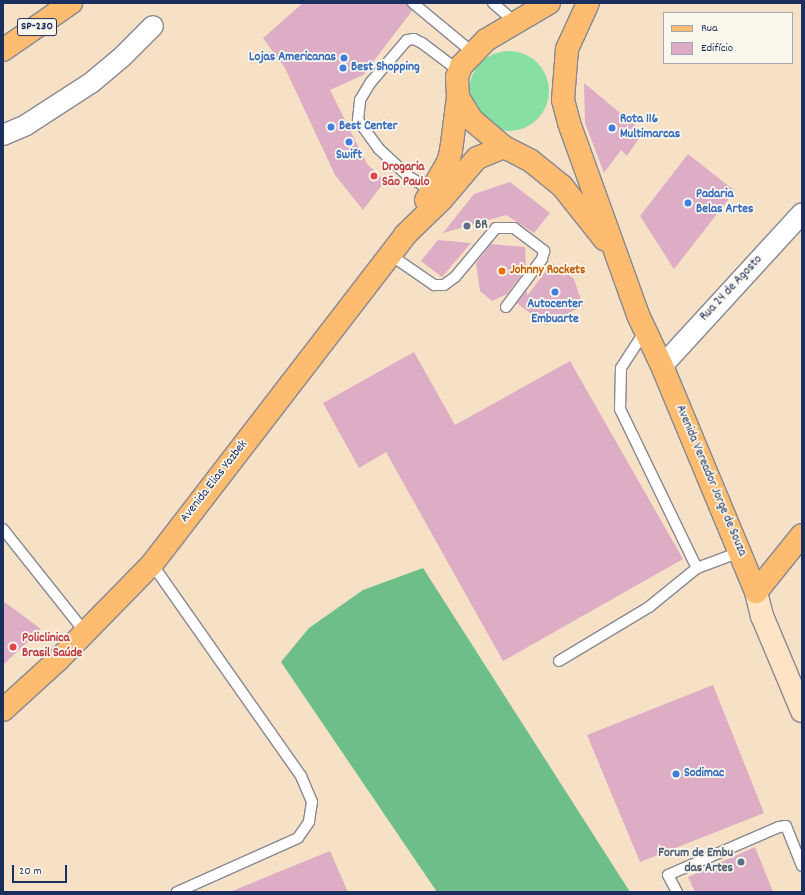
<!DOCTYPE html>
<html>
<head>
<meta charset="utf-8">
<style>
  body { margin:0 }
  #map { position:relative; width:805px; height:895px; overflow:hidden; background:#f6e0c6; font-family:Dekko,sans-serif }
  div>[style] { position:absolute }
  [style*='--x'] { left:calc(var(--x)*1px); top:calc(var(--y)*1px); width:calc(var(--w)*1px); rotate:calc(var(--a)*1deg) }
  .green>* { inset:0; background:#87dfa3 }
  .round { border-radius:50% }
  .forest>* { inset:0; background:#6dbe89 }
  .building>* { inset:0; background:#dcadc4 }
  .roads { filter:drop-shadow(1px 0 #888892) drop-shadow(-1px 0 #888892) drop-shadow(0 1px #888892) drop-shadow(0 -1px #888892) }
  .service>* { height:10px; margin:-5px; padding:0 5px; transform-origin:5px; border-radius:5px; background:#fff }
  .minor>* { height:20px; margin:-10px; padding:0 10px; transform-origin:10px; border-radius:10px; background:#fff }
  .secondary>* { height:22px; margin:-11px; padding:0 11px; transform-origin:11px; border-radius:11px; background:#fee4c5 }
  .primary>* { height:22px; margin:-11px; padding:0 11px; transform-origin:11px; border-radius:11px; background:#fdbc6f }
  .motorway>* { height:22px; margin:-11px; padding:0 11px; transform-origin:11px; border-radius:11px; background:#fdbc6f }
  .dots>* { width:11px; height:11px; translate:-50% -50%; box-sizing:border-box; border:2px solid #fbf7ec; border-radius:50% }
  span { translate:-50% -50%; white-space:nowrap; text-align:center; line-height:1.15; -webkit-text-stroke:3.5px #fbf7ec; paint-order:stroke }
  .shield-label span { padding:1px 3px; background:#fbf7ec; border:1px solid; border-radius:3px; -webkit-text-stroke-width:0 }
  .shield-label { font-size:12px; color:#1b2f5e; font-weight:700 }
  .shop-label { font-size:13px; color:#366cbe; font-weight:700 }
  .right { translate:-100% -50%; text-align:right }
  .left { translate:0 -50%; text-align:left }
  .health-label { font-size:13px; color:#be3a42; font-weight:700 }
  .service-label { font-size:13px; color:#4e5e75; font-weight:700 }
  .food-label { font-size:13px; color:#c56008; font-weight:700 }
  .street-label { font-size:13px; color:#1b2f5e }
  .frame { position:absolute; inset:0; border:4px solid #1b2f5e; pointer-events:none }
  .legend { position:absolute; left:663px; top:12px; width:130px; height:52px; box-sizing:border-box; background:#fbf7ec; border:1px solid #a1a7b3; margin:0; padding:5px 7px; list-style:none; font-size:12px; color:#1b2f5e }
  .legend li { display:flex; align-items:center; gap:8px; height:20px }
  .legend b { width:20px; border:1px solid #a1a7b3 }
  .scale { position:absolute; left:12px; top:865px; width:55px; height:18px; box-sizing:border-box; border:2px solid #1b2f5e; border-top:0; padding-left:5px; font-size:12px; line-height:14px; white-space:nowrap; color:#1b2f5e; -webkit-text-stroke:3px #fbf7ec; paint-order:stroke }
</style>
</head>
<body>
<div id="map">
  <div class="green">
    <i class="round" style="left:469px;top:51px;width:80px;height:80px"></i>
  </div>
  <div class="forest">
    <i style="clip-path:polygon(423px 568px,630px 892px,437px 892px,281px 662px,309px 628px,363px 590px)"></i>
  </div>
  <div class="building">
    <i style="clip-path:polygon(303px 3px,407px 3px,412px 11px,363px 75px,330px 90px,367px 164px,385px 181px,363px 210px,335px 175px,285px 68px,263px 38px)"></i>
    <i style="clip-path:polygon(584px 83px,643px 132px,627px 156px,621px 150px,604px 173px,585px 123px)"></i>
    <i style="clip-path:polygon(688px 154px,735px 191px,674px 269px,640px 216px)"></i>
    <i style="clip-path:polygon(510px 182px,550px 213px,534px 233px,506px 215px,443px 233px,474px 194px)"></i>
    <i style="clip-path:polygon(438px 240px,471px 243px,442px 277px,421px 261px)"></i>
    <i style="clip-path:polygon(491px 244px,525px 247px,526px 269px,507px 294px,492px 301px,480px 291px,476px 263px)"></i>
    <i style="clip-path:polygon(552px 263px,574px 279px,583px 306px,545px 325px,517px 303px,527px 290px,527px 296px)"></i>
    <i style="clip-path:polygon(414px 352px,455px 425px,570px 361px,683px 559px,503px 661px,386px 452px,359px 468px,323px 403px)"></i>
    <i style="clip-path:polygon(3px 601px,41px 629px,3px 665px)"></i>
    <i style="clip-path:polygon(713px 685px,764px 813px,640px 862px,587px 735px)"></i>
    <i style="clip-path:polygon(755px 847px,773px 892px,695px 892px,688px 877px)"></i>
    <i style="clip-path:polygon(330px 851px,348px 892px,232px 892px,232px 891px)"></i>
  </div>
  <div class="roads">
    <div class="service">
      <i style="--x:413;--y:3;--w:77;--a:39.7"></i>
      <i style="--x:493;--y:3;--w:29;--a:41"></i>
      <i style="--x:431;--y:190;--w:27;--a:-149"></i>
      <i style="--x:408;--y:176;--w:40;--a:-137"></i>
      <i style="--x:379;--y:149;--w:36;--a:-126"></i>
      <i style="--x:358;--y:120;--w:20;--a:-84"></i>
      <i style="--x:360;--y:100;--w:21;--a:-59"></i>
      <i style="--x:371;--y:82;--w:55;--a:-49.4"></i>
      <i style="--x:407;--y:40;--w:7;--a:-8"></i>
      <i style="--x:414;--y:39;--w:9;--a:27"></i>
      <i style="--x:422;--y:43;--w:46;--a:37.1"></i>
      <i style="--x:389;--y:254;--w:55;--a:34.6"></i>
      <i style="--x:434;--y:285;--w:10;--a:0"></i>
      <i style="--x:444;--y:285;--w:14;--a:-36"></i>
      <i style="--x:455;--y:277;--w:64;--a:-50.1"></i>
      <i style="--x:496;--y:228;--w:18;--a:0"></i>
      <i style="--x:514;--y:228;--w:38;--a:37"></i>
      <i style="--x:544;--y:251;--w:8;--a:104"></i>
      <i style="--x:542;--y:259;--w:60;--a:126.9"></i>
      <i style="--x:645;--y:331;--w:44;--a:123"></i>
      <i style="--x:621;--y:368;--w:41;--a:91.4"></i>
      <i style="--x:620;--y:409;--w:177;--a:64.2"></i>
      <i style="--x:697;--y:568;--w:46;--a:-20.4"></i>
      <i style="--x:3;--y:529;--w:132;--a:51.5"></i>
      <i style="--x:152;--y:564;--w:259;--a:54.9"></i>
      <i style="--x:301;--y:776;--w:28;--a:67"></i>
      <i style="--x:312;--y:802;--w:20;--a:99"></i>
      <i style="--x:309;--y:822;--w:19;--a:125"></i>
      <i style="--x:298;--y:838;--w:133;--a:155.9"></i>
      <i style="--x:559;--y:661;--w:105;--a:-31"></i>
      <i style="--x:649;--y:607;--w:62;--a:-39.1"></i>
      <i style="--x:677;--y:892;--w:19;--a:-118"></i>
      <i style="--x:668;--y:875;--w:121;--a:-23.4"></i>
      <i style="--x:779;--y:827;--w:7;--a:-8"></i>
      <i style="--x:786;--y:826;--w:43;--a:68.2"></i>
    </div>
    <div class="minor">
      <i style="--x:3;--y:135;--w:25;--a:-23"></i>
      <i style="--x:26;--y:125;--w:77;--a:-32.9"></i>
      <i style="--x:91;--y:83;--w:39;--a:-40"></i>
      <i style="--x:121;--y:58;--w:45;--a:-45"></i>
      <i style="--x:662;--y:366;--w:207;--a:-47.5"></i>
    </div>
    <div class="secondary">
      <i style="--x:756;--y:592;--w:25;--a:76"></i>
      <i style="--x:762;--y:616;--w:103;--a:67.2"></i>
    </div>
    <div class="primary">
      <i style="--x:588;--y:3;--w:51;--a:114.5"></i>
      <i style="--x:567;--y:49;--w:51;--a:94.5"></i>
      <i style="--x:563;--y:100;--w:24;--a:75"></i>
      <i style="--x:569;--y:123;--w:204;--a:70.2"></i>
      <i style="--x:638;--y:315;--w:56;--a:64.8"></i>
      <i style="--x:662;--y:366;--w:245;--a:67.4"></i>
      <i style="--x:756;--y:592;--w:73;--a:-51.1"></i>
      <i style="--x:458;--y:97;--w:26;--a:59"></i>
      <i style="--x:471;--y:119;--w:43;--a:40.3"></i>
      <i style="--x:504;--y:147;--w:30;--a:27"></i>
      <i style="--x:531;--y:161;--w:40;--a:39"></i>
      <i style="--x:562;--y:186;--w:68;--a:51.6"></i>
      <i style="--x:426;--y:200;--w:44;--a:-59.9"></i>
      <i style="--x:448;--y:162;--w:11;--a:-75"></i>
      <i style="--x:451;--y:151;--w:54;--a:-82.6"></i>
      <i style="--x:458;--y:97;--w:20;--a:-93"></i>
      <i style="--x:457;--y:77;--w:12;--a:-70"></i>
      <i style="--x:461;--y:66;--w:36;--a:-46"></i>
      <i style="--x:486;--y:40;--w:73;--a:-30.4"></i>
      <i style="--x:3;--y:710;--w:74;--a:-42.3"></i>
      <i style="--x:58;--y:660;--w:134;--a:-45.6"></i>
      <i style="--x:152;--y:564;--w:415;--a:-52.4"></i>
      <i style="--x:405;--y:235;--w:52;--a:-44.2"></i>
      <i style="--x:442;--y:199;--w:54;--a:-49.5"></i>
      <i style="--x:477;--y:158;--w:29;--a:-22"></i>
    </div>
    <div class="motorway">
      <i style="--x:3;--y:50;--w:83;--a:-34.7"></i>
    </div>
  </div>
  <div class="dots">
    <i style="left:344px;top:58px;background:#3f7fe0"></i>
    <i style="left:343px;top:68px;background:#3f7fe0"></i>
    <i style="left:331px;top:127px;background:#3f7fe0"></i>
    <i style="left:612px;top:128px;background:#3f7fe0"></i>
    <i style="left:349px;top:142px;background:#3f7fe0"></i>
    <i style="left:374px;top:176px;background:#e0444e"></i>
    <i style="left:688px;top:203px;background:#3f7fe0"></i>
    <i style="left:467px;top:226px;background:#5c6f8a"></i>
    <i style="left:502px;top:271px;background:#e8710a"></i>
    <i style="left:555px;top:292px;background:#3f7fe0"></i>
    <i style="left:13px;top:647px;background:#e0444e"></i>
    <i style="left:676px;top:774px;background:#3f7fe0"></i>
    <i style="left:741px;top:862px;background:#5c6f8a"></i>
  </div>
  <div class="shield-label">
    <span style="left:37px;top:27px">SP-230</span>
  </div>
  <div class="shop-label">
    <span class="right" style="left:336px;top:58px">Lojas Americanas</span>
    <span class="left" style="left:351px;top:68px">Best Shopping</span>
    <span class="left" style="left:620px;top:128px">Rota 116<br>Multimarcas</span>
    <span class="left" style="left:339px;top:127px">Best Center</span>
    <span style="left:349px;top:156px">Swift</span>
    <span class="left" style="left:696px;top:203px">Padaria<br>Belas Artes</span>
    <span style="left:555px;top:313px">Autocenter<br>Embuarte</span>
    <span class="left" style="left:684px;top:774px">Sodimac</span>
  </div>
  <div class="health-label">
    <span class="left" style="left:382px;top:176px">Drogaria<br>São Paulo</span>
    <span class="left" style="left:22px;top:647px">Policlinica<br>Brasil Saúde</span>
  </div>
  <div class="service-label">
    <span class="left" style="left:475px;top:226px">BR</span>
    <span class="right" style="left:733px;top:862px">Forum de Embu<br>das Artes</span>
  </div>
  <div class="food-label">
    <span class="left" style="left:510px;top:271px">Johnny Rockets</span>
  </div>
  <div class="street-label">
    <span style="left:732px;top:289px;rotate:-47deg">Rua 24 de Agosto</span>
    <span style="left:710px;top:481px;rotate:67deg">Avenida Vereador Jorge de Souza</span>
    <span style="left:215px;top:482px;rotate:-52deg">Avenida Elias Yazbek</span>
  </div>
  <div class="frame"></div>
  <ul class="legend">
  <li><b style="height:5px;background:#fdbc6f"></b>Rua</li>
  <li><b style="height:11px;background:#dcadc4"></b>Edifício</li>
  </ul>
  <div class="scale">20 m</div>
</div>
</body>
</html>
